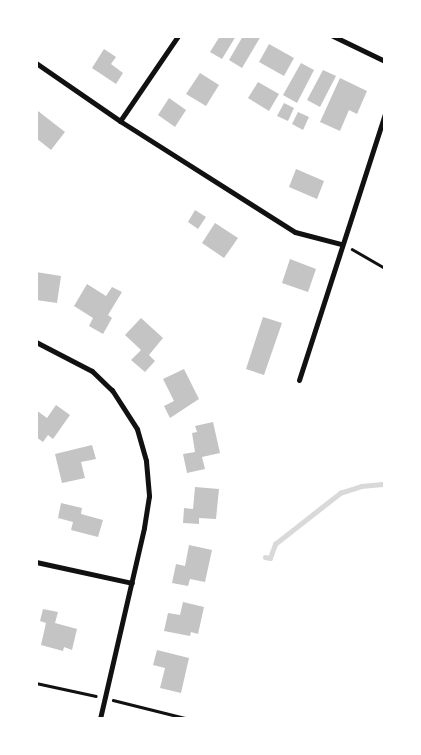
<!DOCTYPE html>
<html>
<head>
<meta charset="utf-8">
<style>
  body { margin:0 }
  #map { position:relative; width:421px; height:755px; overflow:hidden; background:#fff; font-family:Poppins,sans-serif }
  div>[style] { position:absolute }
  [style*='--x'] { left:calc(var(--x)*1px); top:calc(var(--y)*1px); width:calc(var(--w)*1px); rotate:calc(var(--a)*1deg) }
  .stream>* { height:4.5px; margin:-2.25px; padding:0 2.25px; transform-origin:2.25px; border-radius:2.25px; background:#d9d9d9 }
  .building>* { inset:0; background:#c4c4c4 }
  .path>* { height:2.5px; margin:-1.25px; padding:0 1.25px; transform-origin:1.25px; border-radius:1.25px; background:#111 }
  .minor>* { height:5px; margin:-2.5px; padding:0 2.5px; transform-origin:2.5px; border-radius:2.5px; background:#111 }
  span { translate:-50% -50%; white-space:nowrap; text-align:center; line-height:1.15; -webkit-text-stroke:4px #fff; paint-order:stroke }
  .frame { position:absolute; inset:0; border:38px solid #fff; pointer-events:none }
</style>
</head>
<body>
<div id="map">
  <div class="stream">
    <i style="--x:265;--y:557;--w:5;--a:11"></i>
    <i style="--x:270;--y:558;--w:15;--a:-70"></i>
    <i style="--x:275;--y:544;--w:83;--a:-38.1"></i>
    <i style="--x:340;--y:493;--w:22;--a:-18"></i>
    <i style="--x:361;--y:486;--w:24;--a:-5"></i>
  </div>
  <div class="building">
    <i style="clip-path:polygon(220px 36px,236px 36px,222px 59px,210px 52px)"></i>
    <i style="clip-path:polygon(243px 36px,261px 36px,242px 68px,229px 60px)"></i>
    <i style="clip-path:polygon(269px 44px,294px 58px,284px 76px,259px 62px)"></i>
    <i style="clip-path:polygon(104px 49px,116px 57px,111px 64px,123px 73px,116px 84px,92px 68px)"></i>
    <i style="clip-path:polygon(301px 63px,314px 70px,297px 103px,283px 95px)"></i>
    <i style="clip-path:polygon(323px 70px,336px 76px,320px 107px,307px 100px)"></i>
    <i style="clip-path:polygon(200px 73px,219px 85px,206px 106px,186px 94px)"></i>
    <i style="clip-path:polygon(340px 78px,367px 91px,357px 114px,349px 110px,340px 131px,320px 122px)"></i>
    <i style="clip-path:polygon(258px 82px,279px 94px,269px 111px,248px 98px)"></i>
    <i style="clip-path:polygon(169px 98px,186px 110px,175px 127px,158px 115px)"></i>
    <i style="clip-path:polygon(284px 103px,294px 108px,288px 121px,277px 116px)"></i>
    <i style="clip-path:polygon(38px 111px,65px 132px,51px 150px,36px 138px)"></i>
    <i style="clip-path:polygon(298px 112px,309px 117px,303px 130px,292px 124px)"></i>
    <i style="clip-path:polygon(296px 169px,324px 181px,317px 199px,289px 187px)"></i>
    <i style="clip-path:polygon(195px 210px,206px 217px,198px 229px,188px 222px)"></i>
    <i style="clip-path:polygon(215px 223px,238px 238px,224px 258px,202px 243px)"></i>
    <i style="clip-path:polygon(290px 259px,316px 269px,308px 292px,282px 283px)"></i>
    <i style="clip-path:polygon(36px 272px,61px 276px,57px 303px,36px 300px)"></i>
    <i style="clip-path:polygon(87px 284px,106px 296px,112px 287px,122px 292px,108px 315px,112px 318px,103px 334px,89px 326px,93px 318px,74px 306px)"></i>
    <i style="clip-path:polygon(263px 317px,282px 323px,264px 375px,246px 369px)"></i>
    <i style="clip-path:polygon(141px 318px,163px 338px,149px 355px,155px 361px,145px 372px,131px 360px,141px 350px,125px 335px)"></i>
    <i style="clip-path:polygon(184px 369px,199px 399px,170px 418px,164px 406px,174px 401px,163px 379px)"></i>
    <i style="clip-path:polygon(56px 405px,70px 415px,53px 439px,48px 435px,43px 442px,36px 437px,36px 410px,47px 418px)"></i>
    <i style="clip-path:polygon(213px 422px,220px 453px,202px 457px,205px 469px,187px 473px,183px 454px,195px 452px,192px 433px,197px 432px,195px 426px)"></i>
    <i style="clip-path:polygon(92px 445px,96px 459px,81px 462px,85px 478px,62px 483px,55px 454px)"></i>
    <i style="clip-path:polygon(195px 487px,219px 489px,216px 519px,199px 518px,199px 524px,183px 523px,184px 508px,193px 509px)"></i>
    <i style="clip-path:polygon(61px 503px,82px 508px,81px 514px,103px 520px,98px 537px,71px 530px,73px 522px,58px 518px)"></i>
    <i style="clip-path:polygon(189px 545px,212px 550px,205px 582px,190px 579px,188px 586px,172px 583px,176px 564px,185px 566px)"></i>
    <i style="clip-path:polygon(183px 602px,204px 607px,198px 634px,191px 632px,190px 636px,164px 631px,168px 613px,180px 615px)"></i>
    <i style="clip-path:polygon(43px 609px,58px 612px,55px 623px,77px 629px,72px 650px,64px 647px,63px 651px,41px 645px,46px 623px,40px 621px)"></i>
    <i style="clip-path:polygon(157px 650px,189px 658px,181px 693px,160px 688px,165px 668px,153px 665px)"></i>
  </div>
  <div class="path">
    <i style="--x:352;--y:249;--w:38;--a:30"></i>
    <i style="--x:36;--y:683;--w:61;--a:12.2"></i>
    <i style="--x:113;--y:700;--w:78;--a:14"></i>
  </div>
  <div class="minor">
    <i style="--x:333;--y:36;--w:58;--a:25.7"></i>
    <i style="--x:36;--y:63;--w:102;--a:34.6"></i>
    <i style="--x:120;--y:121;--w:207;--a:32.4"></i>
    <i style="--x:295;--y:232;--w:48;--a:14.6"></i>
    <i style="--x:120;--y:121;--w:103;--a:-55.7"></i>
    <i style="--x:36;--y:342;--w:63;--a:27.4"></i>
    <i style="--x:92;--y:371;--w:28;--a:44"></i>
    <i style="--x:112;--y:390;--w:46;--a:57.3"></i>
    <i style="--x:137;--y:429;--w:33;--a:74"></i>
    <i style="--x:146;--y:461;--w:35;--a:85"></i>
    <i style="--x:149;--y:496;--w:32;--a:99"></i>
    <i style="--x:144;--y:528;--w:196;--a:103"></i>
    <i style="--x:299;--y:380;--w:280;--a:-72.1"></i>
    <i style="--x:36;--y:562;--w:98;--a:12.3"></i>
  </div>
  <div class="frame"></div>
</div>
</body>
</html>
